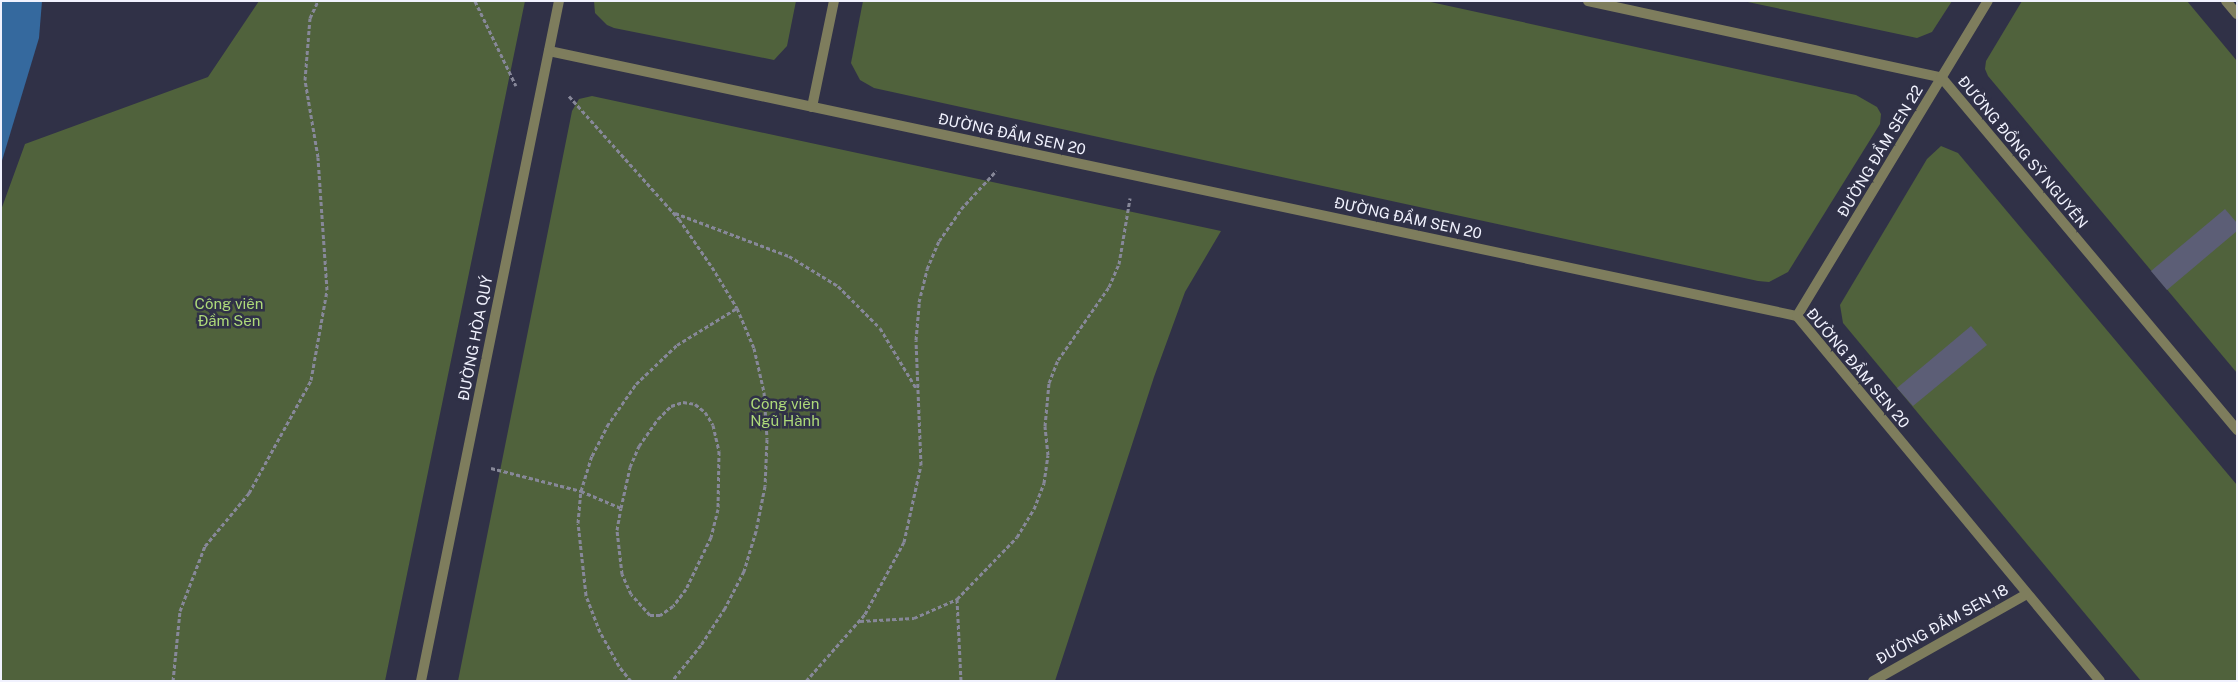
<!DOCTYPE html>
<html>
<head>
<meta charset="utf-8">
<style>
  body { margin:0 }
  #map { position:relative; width:2238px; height:682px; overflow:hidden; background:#303147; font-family:"Public Sans",sans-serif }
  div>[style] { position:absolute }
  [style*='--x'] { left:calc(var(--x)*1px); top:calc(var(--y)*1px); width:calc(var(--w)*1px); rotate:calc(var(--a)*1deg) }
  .green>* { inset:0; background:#50623c }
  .water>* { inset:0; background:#35699e }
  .building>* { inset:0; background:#5c5e76 }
  .path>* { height:3px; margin-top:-1.5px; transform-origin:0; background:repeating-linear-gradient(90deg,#878899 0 4px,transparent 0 6.5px) }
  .minor>* { height:10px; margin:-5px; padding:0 5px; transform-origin:5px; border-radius:5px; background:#7e7d5d }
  span { translate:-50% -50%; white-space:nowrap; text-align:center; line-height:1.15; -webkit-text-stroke:5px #303147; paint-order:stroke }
  .street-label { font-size:15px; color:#f1f2fe }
  .park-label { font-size:15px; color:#add979 }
  .frame { position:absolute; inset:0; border:2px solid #f1f2fe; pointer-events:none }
</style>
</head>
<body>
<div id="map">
  <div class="green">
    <i style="clip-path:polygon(259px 1px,525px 1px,385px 681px,1px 681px,1px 210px,25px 144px,208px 77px)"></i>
    <i style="clip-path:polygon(594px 1px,796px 1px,787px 46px,774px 60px,614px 28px,607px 25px,595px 13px)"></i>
    <i style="clip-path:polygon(863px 1px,1426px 1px,1856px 95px,1877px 107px,1881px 114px,1880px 124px,1788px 272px,1769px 282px,1758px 281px,874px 88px,860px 80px,851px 63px)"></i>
    <i style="clip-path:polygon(1743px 1px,1952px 1px,1932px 32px,1917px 38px)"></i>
    <i style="clip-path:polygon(2022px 1px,2187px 1px,2237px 61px,2237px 373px,1988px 76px,1985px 69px,1986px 61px)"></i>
    <i style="clip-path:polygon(592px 96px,1221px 231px,1185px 292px,1154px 377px,1055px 681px,458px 681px,572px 111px,579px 99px)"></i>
    <i style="clip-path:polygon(1941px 146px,1958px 153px,2237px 485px,2237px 681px,2141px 681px,1843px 323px,1840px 305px,1927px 159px)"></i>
  </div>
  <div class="water">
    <i style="clip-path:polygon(1px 1px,42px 1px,39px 38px,1px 164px)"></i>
  </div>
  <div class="building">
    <i style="clip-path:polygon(2225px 209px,2237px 223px,2237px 231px,2167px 290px,2151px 271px)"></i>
    <i style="clip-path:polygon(1971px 326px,1987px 345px,1913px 406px,1897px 388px)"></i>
  </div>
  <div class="path">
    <i style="--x:475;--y:1;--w:94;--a:64.2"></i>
    <i style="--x:569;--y:96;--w:165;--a:48.2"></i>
    <i style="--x:679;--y:219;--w:58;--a:55.5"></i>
    <i style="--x:712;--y:267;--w:48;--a:58.6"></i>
    <i style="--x:737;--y:308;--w:43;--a:67"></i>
    <i style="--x:754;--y:348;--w:45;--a:77.2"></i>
    <i style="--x:764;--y:392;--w:47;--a:86.3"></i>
    <i style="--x:767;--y:439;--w:47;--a:92.4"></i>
    <i style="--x:765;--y:486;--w:46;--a:101.3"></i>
    <i style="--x:756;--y:531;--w:42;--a:106.7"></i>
    <i style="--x:744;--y:571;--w:42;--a:117.2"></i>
    <i style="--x:725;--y:608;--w:44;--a:123"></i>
    <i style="--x:701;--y:645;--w:46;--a:128.9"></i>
    <i style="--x:675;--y:213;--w:122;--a:20.7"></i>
    <i style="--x:789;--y:256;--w:57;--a:31.5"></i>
    <i style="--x:838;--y:286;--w:59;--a:45"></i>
    <i style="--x:880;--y:328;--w:70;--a:59"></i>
    <i style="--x:683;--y:402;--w:12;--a:9"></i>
    <i style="--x:695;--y:404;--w:13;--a:39"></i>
    <i style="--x:705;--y:412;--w:15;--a:58"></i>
    <i style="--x:713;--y:425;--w:27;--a:77"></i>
    <i style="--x:719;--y:451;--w:58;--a:91"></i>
    <i style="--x:718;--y:509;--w:29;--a:104"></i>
    <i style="--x:711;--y:537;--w:58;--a:115.7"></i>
    <i style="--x:686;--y:589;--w:21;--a:127"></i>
    <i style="--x:673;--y:606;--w:16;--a:145"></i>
    <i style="--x:660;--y:615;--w:10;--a:180"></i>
    <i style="--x:650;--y:615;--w:28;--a:-132"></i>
    <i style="--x:631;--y:594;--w:22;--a:-114"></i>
    <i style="--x:622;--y:574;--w:44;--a:-96.5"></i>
    <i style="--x:617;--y:530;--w:22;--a:-80"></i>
    <i style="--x:621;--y:508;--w:42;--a:-77.6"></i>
    <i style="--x:630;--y:467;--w:23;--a:-67"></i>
    <i style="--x:639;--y:446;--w:33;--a:-55"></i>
    <i style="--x:658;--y:419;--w:18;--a:-45"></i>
    <i style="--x:671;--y:406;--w:13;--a:-18"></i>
    <i style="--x:491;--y:468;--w:93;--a:14.3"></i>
    <i style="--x:581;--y:491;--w:43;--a:23"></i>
    <i style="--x:957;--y:599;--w:82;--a:87.2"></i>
    <i style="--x:860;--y:621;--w:54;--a:-3.2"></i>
    <i style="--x:914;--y:618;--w:47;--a:-23.8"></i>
    <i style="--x:957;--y:599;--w:86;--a:-45.9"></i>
    <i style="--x:1017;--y:537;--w:33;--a:-59"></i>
    <i style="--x:1034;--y:509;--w:28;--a:-69"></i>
    <i style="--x:1044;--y:483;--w:28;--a:-82"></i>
    <i style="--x:1048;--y:455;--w:29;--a:-96"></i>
    <i style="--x:1045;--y:426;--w:43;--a:-84.7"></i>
    <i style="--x:1049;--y:383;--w:25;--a:-69"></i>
    <i style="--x:1058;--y:360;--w:89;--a:-55.1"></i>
    <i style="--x:1109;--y:287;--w:25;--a:-67"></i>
    <i style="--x:1119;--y:264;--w:67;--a:-80.5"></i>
    <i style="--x:173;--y:681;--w:70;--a:-84.3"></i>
    <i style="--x:180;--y:611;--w:70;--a:-69"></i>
    <i style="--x:205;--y:546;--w:69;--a:-50.3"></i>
    <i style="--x:249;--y:493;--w:129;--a:-61.2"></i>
    <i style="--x:311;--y:380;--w:91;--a:-79.9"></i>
    <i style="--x:327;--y:290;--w:133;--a:-93.9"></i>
    <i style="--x:318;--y:157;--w:78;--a:-99.6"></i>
    <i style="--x:305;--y:80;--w:62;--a:-85.4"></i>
    <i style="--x:310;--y:18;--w:19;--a:-65"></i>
    <i style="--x:631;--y:681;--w:19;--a:-129"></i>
    <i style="--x:619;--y:666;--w:39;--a:-119"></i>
    <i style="--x:600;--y:632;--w:40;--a:-111"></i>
    <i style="--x:586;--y:595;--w:72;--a:-96.3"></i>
    <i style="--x:578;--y:523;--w:32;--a:-85"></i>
    <i style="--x:581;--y:491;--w:37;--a:-73"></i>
    <i style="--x:592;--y:456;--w:34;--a:-63"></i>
    <i style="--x:607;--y:426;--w:51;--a:-55.4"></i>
    <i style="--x:636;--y:384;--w:57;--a:-43.6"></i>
    <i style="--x:677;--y:345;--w:70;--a:-31.7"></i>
    <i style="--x:806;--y:681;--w:89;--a:-48.6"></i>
    <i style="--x:865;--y:614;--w:82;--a:-61.6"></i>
    <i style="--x:904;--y:542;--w:79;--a:-77.6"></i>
    <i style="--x:921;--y:465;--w:125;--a:-92.3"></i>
    <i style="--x:916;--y:340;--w:38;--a:-85"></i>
    <i style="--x:919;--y:302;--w:34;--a:-76"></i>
    <i style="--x:927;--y:269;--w:30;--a:-67"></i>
    <i style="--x:939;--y:241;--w:39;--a:-55"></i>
    <i style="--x:961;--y:209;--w:52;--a:-47.4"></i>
  </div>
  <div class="minor">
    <i style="--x:1588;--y:1;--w:361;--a:12.2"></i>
    <i style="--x:1941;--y:77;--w:461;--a:50"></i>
    <i style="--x:2226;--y:1;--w:17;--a:50"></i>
    <i style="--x:549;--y:51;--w:1276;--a:11.99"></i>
    <i style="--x:1797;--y:316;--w:474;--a:50.3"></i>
    <i style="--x:812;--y:107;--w:108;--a:-78.3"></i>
    <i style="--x:1797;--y:316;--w:368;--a:-58.8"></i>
    <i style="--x:421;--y:681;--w:694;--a:-78.53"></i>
    <i style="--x:1873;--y:681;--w:177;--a:-29.5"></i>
  </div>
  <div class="street-label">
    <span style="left:1012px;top:134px;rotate:12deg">ĐƯỜNG ĐẦM SEN 20</span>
    <span style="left:1880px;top:151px;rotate:-59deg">ĐƯỜNG ĐẦM SEN 22</span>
    <span style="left:2023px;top:152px;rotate:50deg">ĐƯỜNG ĐỒNG SỸ NGUYÊN</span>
    <span style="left:1408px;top:218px;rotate:12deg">ĐƯỜNG ĐẦM SEN 20</span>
    <span style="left:475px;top:338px;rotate:-79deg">ĐƯỜNG HÒA QUÝ</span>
    <span style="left:1858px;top:368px;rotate:50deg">ĐƯỜNG ĐẦM SEN 20</span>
    <span style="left:1942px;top:624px;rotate:-29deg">ĐƯỜNG ĐẦM SEN 18</span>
  </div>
  <div class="park-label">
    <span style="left:229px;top:312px">Công viên<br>Đầm Sen</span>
    <span style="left:785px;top:412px">Công viên<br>Ngũ Hành</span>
  </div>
  <div class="frame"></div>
</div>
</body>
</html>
